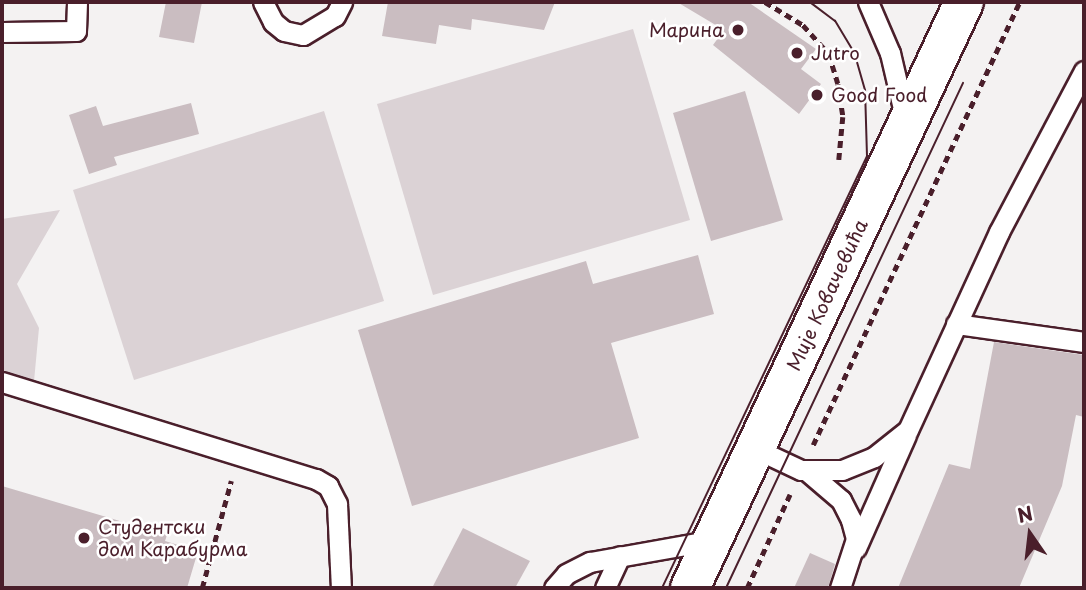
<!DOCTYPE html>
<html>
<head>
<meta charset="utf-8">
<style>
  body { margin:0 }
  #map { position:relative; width:1086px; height:590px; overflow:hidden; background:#f4f2f2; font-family:"Playpen Sans",sans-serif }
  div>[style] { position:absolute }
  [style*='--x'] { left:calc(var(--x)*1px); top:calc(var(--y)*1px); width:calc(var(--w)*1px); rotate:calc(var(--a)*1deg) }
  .green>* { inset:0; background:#dbd2d5 }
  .building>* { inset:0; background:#cabdc1 }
  .path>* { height:4.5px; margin-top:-2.25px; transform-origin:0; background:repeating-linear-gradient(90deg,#4a1f2b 0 7px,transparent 0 12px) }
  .roads { filter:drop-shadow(2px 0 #4a1f2b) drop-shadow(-2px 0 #4a1f2b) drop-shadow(0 2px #4a1f2b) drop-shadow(0 -2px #4a1f2b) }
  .service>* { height:19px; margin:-9.5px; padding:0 9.5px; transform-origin:9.5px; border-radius:9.5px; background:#fff }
  .secondary>* { height:38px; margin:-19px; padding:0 19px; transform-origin:19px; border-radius:19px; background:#fff }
  .tram>* { height:2px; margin:-1px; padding:0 1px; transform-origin:1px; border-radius:1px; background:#4a1f2b }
  .dots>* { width:19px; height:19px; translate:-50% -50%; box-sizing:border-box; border:4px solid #fff; border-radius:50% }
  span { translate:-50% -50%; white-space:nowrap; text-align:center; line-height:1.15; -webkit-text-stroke:5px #fff; paint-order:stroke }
  .poi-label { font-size:19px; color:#4a1f2b }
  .right { translate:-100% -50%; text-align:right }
  .left { translate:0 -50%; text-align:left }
  .street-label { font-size:19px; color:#4a1f2b }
  .frame { position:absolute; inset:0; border:4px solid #4a1f2b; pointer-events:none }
  .north { position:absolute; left:995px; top:499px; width:70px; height:70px; -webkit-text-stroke:5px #fff; paint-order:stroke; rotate:346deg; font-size:19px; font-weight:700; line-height:28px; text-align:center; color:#4a1f2b }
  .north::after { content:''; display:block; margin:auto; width:24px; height:32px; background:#4a1f2b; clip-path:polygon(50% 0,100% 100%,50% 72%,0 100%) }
</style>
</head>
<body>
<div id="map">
  <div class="green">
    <i style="clip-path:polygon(633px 29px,690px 220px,433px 295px,377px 104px)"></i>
    <i style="clip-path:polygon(324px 111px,384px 301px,134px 380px,73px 190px)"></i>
    <i style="clip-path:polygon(60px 210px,17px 284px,39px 328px,33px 392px,2px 382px,2px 219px)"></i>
  </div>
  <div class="building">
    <i style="clip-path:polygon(166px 2px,202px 2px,194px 43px,159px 37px)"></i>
    <i style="clip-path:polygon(388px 2px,555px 2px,544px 30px,472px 19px,471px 30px,439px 25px,436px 44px,382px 36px)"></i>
    <i style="clip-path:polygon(677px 2px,748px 2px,816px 49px,801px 69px,821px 84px,799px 114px,713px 45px,724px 30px)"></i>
    <i style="clip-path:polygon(745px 91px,783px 220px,711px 241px,673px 113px)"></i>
    <i style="clip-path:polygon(191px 103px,199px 134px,114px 157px,117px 165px,89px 174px,69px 115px,96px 106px,103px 126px)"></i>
    <i style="clip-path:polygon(698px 255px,714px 314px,611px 343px,639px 438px,412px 506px,358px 330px,586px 261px,593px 284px)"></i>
    <i style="clip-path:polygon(994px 342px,1084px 355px,1084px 417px,1076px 415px,1062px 486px,1019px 588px,898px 588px,949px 464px,970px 469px)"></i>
    <i style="clip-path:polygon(2px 486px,167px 535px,165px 541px,198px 551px,187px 588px,2px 588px)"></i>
    <i style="clip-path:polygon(463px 528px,530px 561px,515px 588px,432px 588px)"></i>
    <i style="clip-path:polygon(810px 553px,835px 564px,828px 588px,794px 588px)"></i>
  </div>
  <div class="path">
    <i style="--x:765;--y:2;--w:44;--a:31.2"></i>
    <i style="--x:803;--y:25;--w:39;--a:48"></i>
    <i style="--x:829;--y:54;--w:31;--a:73"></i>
    <i style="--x:838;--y:84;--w:33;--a:81"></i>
    <i style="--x:843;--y:117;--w:43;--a:95.3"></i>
    <i style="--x:813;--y:445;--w:489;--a:-65"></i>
    <i style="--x:202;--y:588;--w:111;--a:-74.8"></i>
    <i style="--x:747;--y:588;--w:103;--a:-65.4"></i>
  </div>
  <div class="roads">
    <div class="service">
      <i style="--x:263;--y:2;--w:22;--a:63"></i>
      <i style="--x:273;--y:22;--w:14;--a:39"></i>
      <i style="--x:284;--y:31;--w:19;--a:12"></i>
      <i style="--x:303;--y:35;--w:37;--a:-31"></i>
      <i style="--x:335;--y:16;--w:16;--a:-63"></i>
      <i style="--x:868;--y:2;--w:56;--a:66.7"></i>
      <i style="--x:890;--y:53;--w:66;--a:76.8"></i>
      <i style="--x:2;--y:32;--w:74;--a:-0.8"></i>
      <i style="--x:76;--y:31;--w:29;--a:-88"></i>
      <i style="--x:956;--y:324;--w:129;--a:8"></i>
      <i style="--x:2;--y:382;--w:329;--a:17.2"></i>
      <i style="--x:316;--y:479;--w:14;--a:30"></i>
      <i style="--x:328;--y:486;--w:20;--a:63"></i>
      <i style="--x:337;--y:504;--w:84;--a:87.3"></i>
      <i style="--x:754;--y:448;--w:52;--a:25.1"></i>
      <i style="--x:801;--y:470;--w:41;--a:0"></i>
      <i style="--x:842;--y:470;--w:35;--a:-22"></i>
      <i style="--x:874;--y:457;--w:43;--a:-38.5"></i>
      <i style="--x:908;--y:430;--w:218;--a:-65.3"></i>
      <i style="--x:999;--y:232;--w:182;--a:-62.2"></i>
      <i style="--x:807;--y:471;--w:45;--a:40.5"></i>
      <i style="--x:841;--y:500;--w:22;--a:63"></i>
      <i style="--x:851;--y:520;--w:20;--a:75"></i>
      <i style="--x:856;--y:539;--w:52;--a:108.1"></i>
      <i style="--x:856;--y:548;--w:124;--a:-66.1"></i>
      <i style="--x:554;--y:588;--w:18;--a:-49"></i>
      <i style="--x:566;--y:574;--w:27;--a:-27"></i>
      <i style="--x:590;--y:562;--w:125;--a:-10.1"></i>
      <i style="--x:605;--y:588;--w:35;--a:-65"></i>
    </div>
    <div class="secondary">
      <i style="--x:690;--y:588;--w:647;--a:-64.94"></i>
    </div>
  </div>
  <div class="tram">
    <i style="--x:662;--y:588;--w:478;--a:-64.6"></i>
    <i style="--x:867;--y:156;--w:66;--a:-91.7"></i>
    <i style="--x:865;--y:90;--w:37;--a:-106"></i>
    <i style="--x:855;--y:54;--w:39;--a:-121"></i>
    <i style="--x:835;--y:21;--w:31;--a:-143"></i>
    <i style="--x:726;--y:588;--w:558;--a:-64.86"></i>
  </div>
  <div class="dots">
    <i style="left:738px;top:30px;background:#4a1f2b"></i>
    <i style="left:797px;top:53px;background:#4a1f2b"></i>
    <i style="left:817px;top:95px;background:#4a1f2b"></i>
    <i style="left:84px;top:538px;background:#4a1f2b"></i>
  </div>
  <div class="poi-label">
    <span class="right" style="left:724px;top:30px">Марина</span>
    <span class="left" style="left:811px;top:53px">Jutro</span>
    <span class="left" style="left:831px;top:95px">Good Food</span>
    <span class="left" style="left:98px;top:538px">Студентски<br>дом Карабурма</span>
  </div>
  <div class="street-label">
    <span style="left:827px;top:295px;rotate:-65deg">Мије Ковачевића</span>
  </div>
  <div class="frame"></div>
  <div class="north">N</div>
</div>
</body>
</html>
